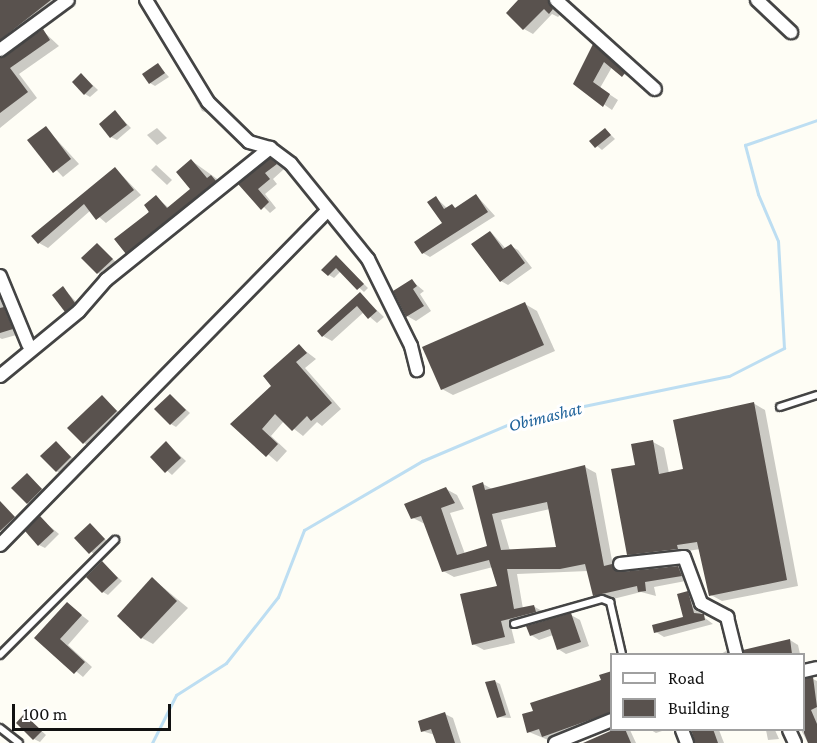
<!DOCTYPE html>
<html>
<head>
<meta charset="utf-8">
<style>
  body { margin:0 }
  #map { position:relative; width:817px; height:743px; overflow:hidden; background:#fefdf5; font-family:"Crimson Pro",serif }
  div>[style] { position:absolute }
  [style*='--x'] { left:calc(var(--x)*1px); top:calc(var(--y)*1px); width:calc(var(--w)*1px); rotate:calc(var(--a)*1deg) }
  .shadow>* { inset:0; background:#0003 }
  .stream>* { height:3px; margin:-1.5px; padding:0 1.5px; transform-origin:1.5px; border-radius:1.5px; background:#bddef2 }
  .building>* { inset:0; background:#59524e }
  .roads { filter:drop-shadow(2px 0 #444) drop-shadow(-2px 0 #444) drop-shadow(0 2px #444) drop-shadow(0 -2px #444) }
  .lane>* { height:6px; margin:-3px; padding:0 3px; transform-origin:3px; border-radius:3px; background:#fff }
  .street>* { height:12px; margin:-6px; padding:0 6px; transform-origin:6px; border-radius:6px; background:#fff }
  span { translate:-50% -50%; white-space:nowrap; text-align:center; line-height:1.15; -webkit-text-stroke:6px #fff; paint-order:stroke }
  .water-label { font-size:18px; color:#21649b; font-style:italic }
  .legend { position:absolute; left:610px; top:653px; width:195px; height:78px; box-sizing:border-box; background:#fff; border:2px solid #a0a0a0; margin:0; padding:8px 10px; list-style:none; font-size:18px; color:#111 }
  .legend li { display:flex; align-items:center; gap:12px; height:30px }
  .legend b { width:30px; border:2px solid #a0a0a0 }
  .scale { position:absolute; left:12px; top:704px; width:159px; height:27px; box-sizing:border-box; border:3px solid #111; border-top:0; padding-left:8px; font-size:18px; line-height:21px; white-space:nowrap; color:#111; -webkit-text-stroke:4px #fff; paint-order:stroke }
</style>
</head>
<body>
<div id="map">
  <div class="shadow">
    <i style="clip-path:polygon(0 0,70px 0,0 44px)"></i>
    <i style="clip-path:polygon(520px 0,554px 0,561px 14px,558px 17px,552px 14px,533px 34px,524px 29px)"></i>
    <i style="clip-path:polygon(43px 31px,59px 46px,19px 74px,37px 98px,0 128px,0 59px)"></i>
    <i style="clip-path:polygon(594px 46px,632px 79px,612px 67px,600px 88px,618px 100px,612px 110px,575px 84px)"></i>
    <i style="clip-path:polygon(158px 65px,169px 77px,155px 86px,150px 83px)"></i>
    <i style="clip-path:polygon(81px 74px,98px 90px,90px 97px,85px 94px)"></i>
    <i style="clip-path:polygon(195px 98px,200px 101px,208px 113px,202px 111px)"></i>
    <i style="clip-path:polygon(115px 112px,131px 128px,117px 140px,111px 137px)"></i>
    <i style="clip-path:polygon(46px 128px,79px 164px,63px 177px,29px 141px)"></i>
    <i style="clip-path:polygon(157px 128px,167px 138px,157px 145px,147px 135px)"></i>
    <i style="clip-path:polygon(605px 129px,615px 139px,602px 150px,591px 141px)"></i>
    <i style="clip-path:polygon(270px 160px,284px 169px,273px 179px,277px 184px,265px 194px,276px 208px,270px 213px,241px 184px)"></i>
    <i style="clip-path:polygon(192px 161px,220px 181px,135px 257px,127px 252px,156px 197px,169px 208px,192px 189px)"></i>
    <i style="clip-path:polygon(156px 165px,172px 180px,167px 185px,151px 170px)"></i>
    <i style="clip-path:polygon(115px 168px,141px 195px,106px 223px,91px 210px,48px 248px,39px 243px,33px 236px)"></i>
    <i style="clip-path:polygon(476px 195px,495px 216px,430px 257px,423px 253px,444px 224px,436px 198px,447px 208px,457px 208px)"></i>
    <i style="clip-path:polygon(491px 232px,506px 249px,511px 246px,518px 250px,532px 268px,508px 285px,501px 281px)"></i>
    <i style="clip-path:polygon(97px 245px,117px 263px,103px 276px,98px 273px)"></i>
    <i style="clip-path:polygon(336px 257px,368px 288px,364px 292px,341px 271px,334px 278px,329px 275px)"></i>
    <i style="clip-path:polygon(0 268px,20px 334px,2px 339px,0 338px)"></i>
    <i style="clip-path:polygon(412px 281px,424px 291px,420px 294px,431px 311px,416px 321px,407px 316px,395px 292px)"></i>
    <i style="clip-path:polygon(63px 288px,80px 306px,71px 314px,66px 311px)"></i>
    <i style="clip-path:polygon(360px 294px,384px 317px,377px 323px,364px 312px,332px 341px,323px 336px,319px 331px)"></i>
    <i style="clip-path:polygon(525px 304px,537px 311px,555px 351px,453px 395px,442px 389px)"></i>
    <i style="clip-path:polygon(299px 346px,316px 359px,305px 368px,341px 409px,322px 426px,317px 422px,303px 436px,284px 421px,271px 436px,287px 451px,277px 462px,233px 424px,273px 386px)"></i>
    <i style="clip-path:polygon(170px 395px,190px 413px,176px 427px,171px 424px)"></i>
    <i style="clip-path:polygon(102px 397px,122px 415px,89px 446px,84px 443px)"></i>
    <i style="clip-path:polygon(753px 403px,765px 410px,798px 586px,722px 601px,711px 595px,700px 549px,688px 551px,688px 555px,639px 561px,628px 554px,637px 467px,653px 442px,664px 448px,669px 473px,685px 470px)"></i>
    <i style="clip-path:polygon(56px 443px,76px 461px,62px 474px,56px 471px)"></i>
    <i style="clip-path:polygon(166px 443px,186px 461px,172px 475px,152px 457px)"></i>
    <i style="clip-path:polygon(evenodd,585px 467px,596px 473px,613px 566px,624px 573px,678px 567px,689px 574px,691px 580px,654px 587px,656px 596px,641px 592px,605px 601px,594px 595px,588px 571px,517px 574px,523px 609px,533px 606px,544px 612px,545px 618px,511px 627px,515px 643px,484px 650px,473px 644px,499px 587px,493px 567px,454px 577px,443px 571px,425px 524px,413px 518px,446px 489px,457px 495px,464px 509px,450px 513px,465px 554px,489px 547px,483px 484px,494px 490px,585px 467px,550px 509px,557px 548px,510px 551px,501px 520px,550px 509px)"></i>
    <i style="clip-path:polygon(27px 475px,47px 493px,33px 506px,28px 503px)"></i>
    <i style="clip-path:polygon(0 503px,19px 521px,5px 534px,0 531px)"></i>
    <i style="clip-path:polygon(40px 518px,59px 534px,45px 548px,39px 545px)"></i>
    <i style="clip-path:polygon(90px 525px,109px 543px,96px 556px,76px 538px)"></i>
    <i style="clip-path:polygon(102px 563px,122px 581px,108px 595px,103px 592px)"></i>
    <i style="clip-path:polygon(153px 579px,188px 608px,153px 644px,142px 638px)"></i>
    <i style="clip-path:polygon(688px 593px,696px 598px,701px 615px,713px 624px,664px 637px,656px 632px,685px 618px)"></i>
    <i style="clip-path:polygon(67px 604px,89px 621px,68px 645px,92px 667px,83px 677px,36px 638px)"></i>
    <i style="clip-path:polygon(571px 615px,580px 620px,589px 646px,566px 654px,558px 649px,553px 635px,539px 640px,531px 635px)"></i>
    <i style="clip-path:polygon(790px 640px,798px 645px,800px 654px,745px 654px,745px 651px)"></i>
    <i style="clip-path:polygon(726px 651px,733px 654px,721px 654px)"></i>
    <i style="clip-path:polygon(612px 672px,612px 721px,553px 742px,529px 732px)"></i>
    <i style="clip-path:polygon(813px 679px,817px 681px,817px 743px,808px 743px,801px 730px,804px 698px,808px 695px,804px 680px)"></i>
    <i style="clip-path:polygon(494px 681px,500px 684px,511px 718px,498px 717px)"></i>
    <i style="clip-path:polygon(445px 714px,453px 718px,461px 743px,438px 743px,435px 735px,422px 731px)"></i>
    <i style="clip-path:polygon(25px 716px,46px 735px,40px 742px,34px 739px)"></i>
    <i style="clip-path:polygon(617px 730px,630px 730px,636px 743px,601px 743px)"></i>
    <i style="clip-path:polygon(651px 730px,650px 730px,665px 730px,656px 733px)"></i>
    <i style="clip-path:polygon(694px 730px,719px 730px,724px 743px,699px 743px)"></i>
    <i style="clip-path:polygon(766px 730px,775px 730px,779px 739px,768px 740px)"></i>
  </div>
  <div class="stream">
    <i style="--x:152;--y:743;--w:54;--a:-63.4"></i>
    <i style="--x:176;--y:695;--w:59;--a:-32.6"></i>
    <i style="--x:226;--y:663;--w:84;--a:-51.8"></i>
    <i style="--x:278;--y:597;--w:72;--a:-68.8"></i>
    <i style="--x:304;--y:530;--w:137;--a:-30.3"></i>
    <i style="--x:422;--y:461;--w:108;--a:-23"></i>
    <i style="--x:521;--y:419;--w:212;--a:-11.7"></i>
    <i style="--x:729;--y:376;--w:62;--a:-27"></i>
    <i style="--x:784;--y:348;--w:107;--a:-93.2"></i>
    <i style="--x:778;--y:241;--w:51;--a:-113.1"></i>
    <i style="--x:758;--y:194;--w:51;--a:-104.9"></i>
    <i style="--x:745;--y:145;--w:76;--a:-19.1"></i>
  </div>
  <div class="building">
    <i style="clip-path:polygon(0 0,51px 0,0 40px)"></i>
    <i style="clip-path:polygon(518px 0,548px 0,553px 9px,549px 14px,544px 9px,523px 30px,506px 13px)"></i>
    <i style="clip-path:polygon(43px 29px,50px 40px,10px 68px,28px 92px,0 113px,0 58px)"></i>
    <i style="clip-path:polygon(593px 44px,625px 73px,622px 77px,604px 62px,593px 82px,610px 94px,603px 107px,573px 84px)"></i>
    <i style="clip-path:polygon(158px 63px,165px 73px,149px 84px,142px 74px)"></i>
    <i style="clip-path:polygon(81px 73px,93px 86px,84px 95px,72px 82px)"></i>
    <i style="clip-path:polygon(115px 110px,127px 125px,110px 138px,99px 124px)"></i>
    <i style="clip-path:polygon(46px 126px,71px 159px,53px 173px,27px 140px)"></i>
    <i style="clip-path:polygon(605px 128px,611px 135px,595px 148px,589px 141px)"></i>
    <i style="clip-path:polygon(270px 158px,277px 164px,265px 173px,270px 179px,258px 189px,269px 202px,261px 210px,238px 184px)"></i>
    <i style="clip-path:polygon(191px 159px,207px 178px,211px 175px,216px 181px,126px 254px,114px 239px,149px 212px,144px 205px,156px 195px,167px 208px,190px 189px,176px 172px)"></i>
    <i style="clip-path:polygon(115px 167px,134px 190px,96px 220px,84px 204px,38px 244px,31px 236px)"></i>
    <i style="clip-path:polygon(476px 194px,488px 212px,422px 254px,414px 242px,442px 223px,427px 202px,436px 196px,444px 209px,452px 204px,455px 208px)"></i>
    <i style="clip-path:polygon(490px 231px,503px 249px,511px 244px,525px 263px,500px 282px,471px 244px)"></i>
    <i style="clip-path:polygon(97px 243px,113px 259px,97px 274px,81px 258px)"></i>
    <i style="clip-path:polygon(336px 255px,364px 284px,357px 290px,336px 268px,328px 276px,321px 270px)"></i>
    <i style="clip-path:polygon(412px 279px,417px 286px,413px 289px,424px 306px,406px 317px,393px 291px)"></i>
    <i style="clip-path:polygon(63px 286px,75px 303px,65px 312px,52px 295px)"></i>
    <i style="clip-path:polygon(360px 292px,377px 311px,368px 319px,357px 306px,322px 337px,317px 331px)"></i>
    <i style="clip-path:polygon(525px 302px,544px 345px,441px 390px,422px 347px)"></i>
    <i style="clip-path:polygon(4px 307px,13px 329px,0 333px,0 308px)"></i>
    <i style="clip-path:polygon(299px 344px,307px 353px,296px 362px,332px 403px,311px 421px,307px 416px,292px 431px,275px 414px,262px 429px,278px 444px,266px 457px,230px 424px,271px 386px,263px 376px)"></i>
    <i style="clip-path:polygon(170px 394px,186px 410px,170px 425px,154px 409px)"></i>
    <i style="clip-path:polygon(102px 395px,117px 411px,83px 444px,67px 428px)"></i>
    <i style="clip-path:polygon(754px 402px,787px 580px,709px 596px,697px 542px,677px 545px,678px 549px,627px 555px,611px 469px,635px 465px,631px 444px,653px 440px,659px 474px,683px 469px,673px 420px)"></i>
    <i style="clip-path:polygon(56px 441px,71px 457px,56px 472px,40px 456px)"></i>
    <i style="clip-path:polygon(166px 441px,181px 458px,165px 473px,150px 457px)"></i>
    <i style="clip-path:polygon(evenodd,585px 465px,604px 566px,612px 564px,621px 572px,678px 566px,682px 576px,645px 582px,646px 591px,638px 592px,637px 586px,593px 596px,585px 564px,560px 569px,507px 569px,514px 609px,534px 605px,536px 612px,501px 621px,505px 637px,472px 645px,460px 594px,497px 586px,489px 560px,442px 572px,421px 516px,411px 519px,404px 504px,446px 487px,455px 503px,441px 508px,457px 555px,487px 546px,472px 486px,483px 482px,485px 490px,585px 465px,547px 502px,556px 547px,501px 550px,492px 514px,547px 502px)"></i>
    <i style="clip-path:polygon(27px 473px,42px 489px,27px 504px,11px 488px)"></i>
    <i style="clip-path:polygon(0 501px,15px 517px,0 531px)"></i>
    <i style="clip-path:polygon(40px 516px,54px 531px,38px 546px,25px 531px)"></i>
    <i style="clip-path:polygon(90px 523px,105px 539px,89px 554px,74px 538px)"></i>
    <i style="clip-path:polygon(102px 561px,118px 578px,102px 593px,86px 577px)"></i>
    <i style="clip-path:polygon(152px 577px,177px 601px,141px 639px,117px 616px)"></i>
    <i style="clip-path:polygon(688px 591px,694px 613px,704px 614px,705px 620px,654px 633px,652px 625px,683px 617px,677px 594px)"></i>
    <i style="clip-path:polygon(67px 602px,82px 615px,60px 639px,85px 662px,74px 674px,34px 638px)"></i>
    <i style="clip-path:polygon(571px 613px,581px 642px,557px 650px,550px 629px,530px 636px,526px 626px)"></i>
    <i style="clip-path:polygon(790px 639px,792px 654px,744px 654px,743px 650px)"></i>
    <i style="clip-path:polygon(612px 671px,612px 712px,542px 737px,539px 729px,527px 733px,522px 714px,533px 711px,530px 703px,601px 680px,599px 675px)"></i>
    <i style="clip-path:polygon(813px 677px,817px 707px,811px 710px,817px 724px,817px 743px,808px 743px,804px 733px,804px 679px)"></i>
    <i style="clip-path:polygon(495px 680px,506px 715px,497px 718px,485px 682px)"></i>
    <i style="clip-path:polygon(445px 712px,455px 743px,436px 743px,431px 729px,421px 732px,418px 721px)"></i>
    <i style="clip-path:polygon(24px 714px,42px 731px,33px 740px,16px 723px)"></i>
    <i style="clip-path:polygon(615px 729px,625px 729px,631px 743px,583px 743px)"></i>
    <i style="clip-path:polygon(691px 729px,713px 729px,718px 743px,695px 743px)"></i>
  </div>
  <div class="roads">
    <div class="lane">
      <i style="--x:780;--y:407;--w:39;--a:-18"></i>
      <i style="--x:514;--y:624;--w:91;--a:-15.9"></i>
      <i style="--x:602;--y:599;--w:9;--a:21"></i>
      <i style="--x:610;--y:602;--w:53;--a:77"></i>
      <i style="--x:0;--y:655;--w:163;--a:-45"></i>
      <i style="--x:0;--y:728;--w:24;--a:38"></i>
    </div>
    <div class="street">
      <i style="--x:146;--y:0;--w:119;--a:58.7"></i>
      <i style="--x:208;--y:102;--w:57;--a:44.3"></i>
      <i style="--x:249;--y:142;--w:22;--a:16"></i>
      <i style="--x:270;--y:148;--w:26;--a:37"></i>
      <i style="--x:291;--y:164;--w:122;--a:51"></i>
      <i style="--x:368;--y:259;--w:97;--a:63.7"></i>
      <i style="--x:411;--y:346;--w:25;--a:76"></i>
      <i style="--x:556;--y:0;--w:133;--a:42"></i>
      <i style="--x:757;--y:0;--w:47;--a:43.3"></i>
      <i style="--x:0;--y:50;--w:84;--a:-36.3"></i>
      <i style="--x:0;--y:276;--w:74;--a:67.6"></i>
      <i style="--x:0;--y:376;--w:102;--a:-39.4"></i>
      <i style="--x:79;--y:311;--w:41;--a:-48.9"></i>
      <i style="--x:106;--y:280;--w:211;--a:-38.8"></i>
      <i style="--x:0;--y:545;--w:466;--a:-45.6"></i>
      <i style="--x:620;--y:564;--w:64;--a:-6.2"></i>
      <i style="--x:684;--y:557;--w:49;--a:69.7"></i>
      <i style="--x:701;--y:603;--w:30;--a:28"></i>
      <i style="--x:727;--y:617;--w:38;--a:76"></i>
      <i style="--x:804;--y:671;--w:13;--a:-13"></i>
      <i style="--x:682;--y:730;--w:14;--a:69"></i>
      <i style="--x:789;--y:730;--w:14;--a:65"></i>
      <i style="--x:555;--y:743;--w:61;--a:-22"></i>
    </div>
  </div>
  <div class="water-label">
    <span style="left:545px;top:417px;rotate:-14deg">Obimashat</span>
  </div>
  <ul class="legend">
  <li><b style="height:8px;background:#fff"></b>Road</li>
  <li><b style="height:16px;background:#59524e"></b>Building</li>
  </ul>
  <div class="scale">100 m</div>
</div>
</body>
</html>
